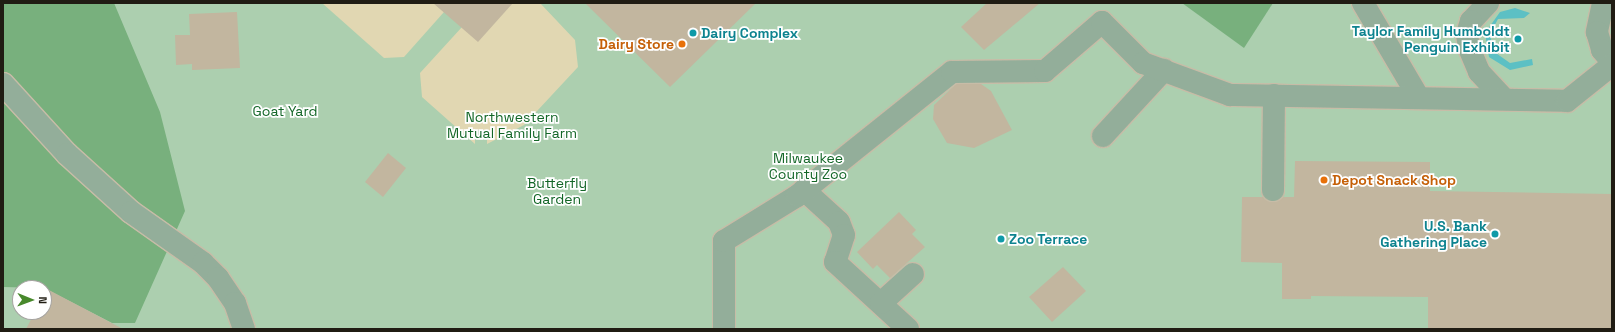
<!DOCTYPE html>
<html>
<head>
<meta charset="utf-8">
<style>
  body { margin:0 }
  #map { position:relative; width:1615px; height:332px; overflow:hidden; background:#ecdfc7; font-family:"Space Grotesk",sans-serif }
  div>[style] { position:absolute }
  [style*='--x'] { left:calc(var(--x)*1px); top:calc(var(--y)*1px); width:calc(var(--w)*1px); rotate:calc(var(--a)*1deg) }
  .green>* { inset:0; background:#accfaf }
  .forest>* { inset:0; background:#78b07d }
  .sand>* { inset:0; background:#e1d7b2 }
  .water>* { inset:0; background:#5cc0c4 }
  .building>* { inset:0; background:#c2b69f }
  .roads { filter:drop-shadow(1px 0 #c7bca7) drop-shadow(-1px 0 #c7bca7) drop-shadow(0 1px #c7bca7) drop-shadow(0 -1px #c7bca7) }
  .minor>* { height:22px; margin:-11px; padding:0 11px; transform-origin:11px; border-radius:11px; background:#93ae9a }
  .dots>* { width:11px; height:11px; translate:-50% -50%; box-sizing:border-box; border:2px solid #fff; border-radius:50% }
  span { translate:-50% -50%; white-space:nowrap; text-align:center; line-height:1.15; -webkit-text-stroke:3.5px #fff; paint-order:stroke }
  .culture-label { font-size:14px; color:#0d838f; font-weight:700 }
  .right { translate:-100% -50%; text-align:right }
  .left { translate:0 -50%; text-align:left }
  .food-label { font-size:14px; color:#c56008; font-weight:700 }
  .park-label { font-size:14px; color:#136627 }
  .frame { position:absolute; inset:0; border:4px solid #201c13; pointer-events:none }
  .north { position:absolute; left:12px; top:280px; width:40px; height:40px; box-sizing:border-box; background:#fff; border:1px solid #a6a4a1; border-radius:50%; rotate:91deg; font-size:11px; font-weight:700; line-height:16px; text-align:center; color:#201c13 }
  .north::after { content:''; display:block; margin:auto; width:14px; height:18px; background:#48892c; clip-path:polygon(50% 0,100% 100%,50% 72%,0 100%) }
</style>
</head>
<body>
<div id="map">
  <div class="green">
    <i style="clip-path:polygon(evenodd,3px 3px,1612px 3px,1612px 329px,3px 329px,3px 3px,20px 288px,44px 288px,44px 312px,20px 312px,20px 288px)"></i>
  </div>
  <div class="forest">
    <i style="clip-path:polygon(3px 3px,114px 3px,160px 112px,185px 211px,135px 323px,112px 323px,44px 288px,3px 287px)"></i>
    <i style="clip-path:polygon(1182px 3px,1273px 3px,1244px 48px)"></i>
  </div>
  <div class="sand">
    <i style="clip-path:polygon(322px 3px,434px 3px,444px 12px,404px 57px,384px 58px)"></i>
    <i style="clip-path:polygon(510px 3px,540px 3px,575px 40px,578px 67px,524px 125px,487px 144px,487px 130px,475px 130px,475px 144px,422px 97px,420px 73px,462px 27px)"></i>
  </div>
  <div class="water">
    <i style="clip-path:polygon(1515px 8px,1530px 13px,1524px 18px,1498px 19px,1490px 34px,1493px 51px,1510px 63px,1532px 59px,1533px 65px,1510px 70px,1489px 57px,1485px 33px,1500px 12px)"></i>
  </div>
  <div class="building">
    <i style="clip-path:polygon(433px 3px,513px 3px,478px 42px)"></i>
    <i style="clip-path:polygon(585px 3px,756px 3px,670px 87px)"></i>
    <i style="clip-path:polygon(987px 3px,1040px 3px,984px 50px,961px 27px)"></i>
    <i style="clip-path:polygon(237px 12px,240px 68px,192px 70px,192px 64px,176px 65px,175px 35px,190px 35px,189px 14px)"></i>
    <i style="clip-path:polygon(956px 84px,981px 84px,991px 91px,1012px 130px,974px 148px,947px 143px,933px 119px,934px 105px)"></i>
    <i style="clip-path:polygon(388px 153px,406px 168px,383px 197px,365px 182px)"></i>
    <i style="clip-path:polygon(1295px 161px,1430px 162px,1430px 191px,1612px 194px,1612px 329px,1428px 329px,1428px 297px,1311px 296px,1311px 299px,1282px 299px,1282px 263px,1241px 262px,1242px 197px,1263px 197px,1273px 202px,1283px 197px,1294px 197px)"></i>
    <i style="clip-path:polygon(899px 212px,916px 230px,912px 234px,925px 247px,890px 278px,877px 265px,873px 269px,857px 252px)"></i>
    <i style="clip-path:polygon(1063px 267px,1086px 291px,1052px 322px,1029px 297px)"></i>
    <i style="clip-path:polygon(47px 289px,123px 329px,26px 329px,35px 312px,44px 312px)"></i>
  </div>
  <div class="roads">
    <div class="minor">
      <i style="--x:1363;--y:3;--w:110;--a:59.5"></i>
      <i style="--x:1488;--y:3;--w:25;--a:133"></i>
      <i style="--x:1471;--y:21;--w:14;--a:107"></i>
      <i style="--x:1467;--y:34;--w:14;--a:82"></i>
      <i style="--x:1469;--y:48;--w:26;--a:67"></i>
      <i style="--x:1479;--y:72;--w:37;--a:47"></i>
      <i style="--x:1603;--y:3;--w:30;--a:102"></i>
      <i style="--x:1597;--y:32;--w:19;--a:74"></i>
      <i style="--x:1602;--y:50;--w:16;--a:50"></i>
      <i style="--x:3;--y:84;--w:95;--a:47.6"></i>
      <i style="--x:67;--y:154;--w:86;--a:42.2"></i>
      <i style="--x:131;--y:212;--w:88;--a:35.3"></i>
      <i style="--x:203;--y:263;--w:21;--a:45"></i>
      <i style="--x:218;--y:278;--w:30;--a:56"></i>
      <i style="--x:235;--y:303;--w:28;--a:71"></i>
      <i style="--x:1103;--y:136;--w:90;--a:-47.3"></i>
      <i style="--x:804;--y:190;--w:47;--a:42.4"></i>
      <i style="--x:839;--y:222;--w:14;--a:69"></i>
      <i style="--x:844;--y:235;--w:28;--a:108"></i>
      <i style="--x:835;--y:262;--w:99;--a:42.5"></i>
      <i style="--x:1273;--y:190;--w:95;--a:-89.4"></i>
      <i style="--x:881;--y:303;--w:43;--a:-42.2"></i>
      <i style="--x:724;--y:329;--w:88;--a:-90"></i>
      <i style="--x:724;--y:241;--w:86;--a:-31.7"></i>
      <i style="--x:797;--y:196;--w:198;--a:-38.7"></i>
      <i style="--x:952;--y:72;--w:93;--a:-0.6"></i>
      <i style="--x:1045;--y:71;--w:75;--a:-40.7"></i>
      <i style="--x:1102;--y:22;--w:58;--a:45"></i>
      <i style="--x:1143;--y:63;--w:93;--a:20.2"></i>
      <i style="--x:1230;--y:95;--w:337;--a:1"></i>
      <i style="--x:1567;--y:101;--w:58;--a:-38.7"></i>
    </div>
  </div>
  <div class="dots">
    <i style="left:693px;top:33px;background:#0f9aa8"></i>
    <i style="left:1518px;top:39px;background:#0f9aa8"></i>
    <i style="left:682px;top:44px;background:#e8710a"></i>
    <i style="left:1324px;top:180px;background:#e8710a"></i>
    <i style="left:1495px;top:234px;background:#0f9aa8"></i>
    <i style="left:1001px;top:239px;background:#0f9aa8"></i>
  </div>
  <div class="culture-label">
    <span class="right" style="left:1510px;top:39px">Taylor Family Humboldt<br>Penguin Exhibit</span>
    <span class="left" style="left:701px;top:33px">Dairy Complex</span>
    <span class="right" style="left:1487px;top:234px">U.S. Bank<br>Gathering Place</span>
    <span class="left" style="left:1009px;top:239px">Zoo Terrace</span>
  </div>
  <div class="food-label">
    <span class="right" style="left:674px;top:44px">Dairy Store</span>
    <span class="left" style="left:1332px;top:180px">Depot Snack Shop</span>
  </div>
  <div class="park-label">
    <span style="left:285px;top:111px">Goat Yard</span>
    <span style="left:512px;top:125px">Northwestern<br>Mutual Family Farm</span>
    <span style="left:808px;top:166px">Milwaukee<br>County Zoo</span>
    <span style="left:557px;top:191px">Butterfly<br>Garden</span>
  </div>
  <div class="frame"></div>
  <div class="north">N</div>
</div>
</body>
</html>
